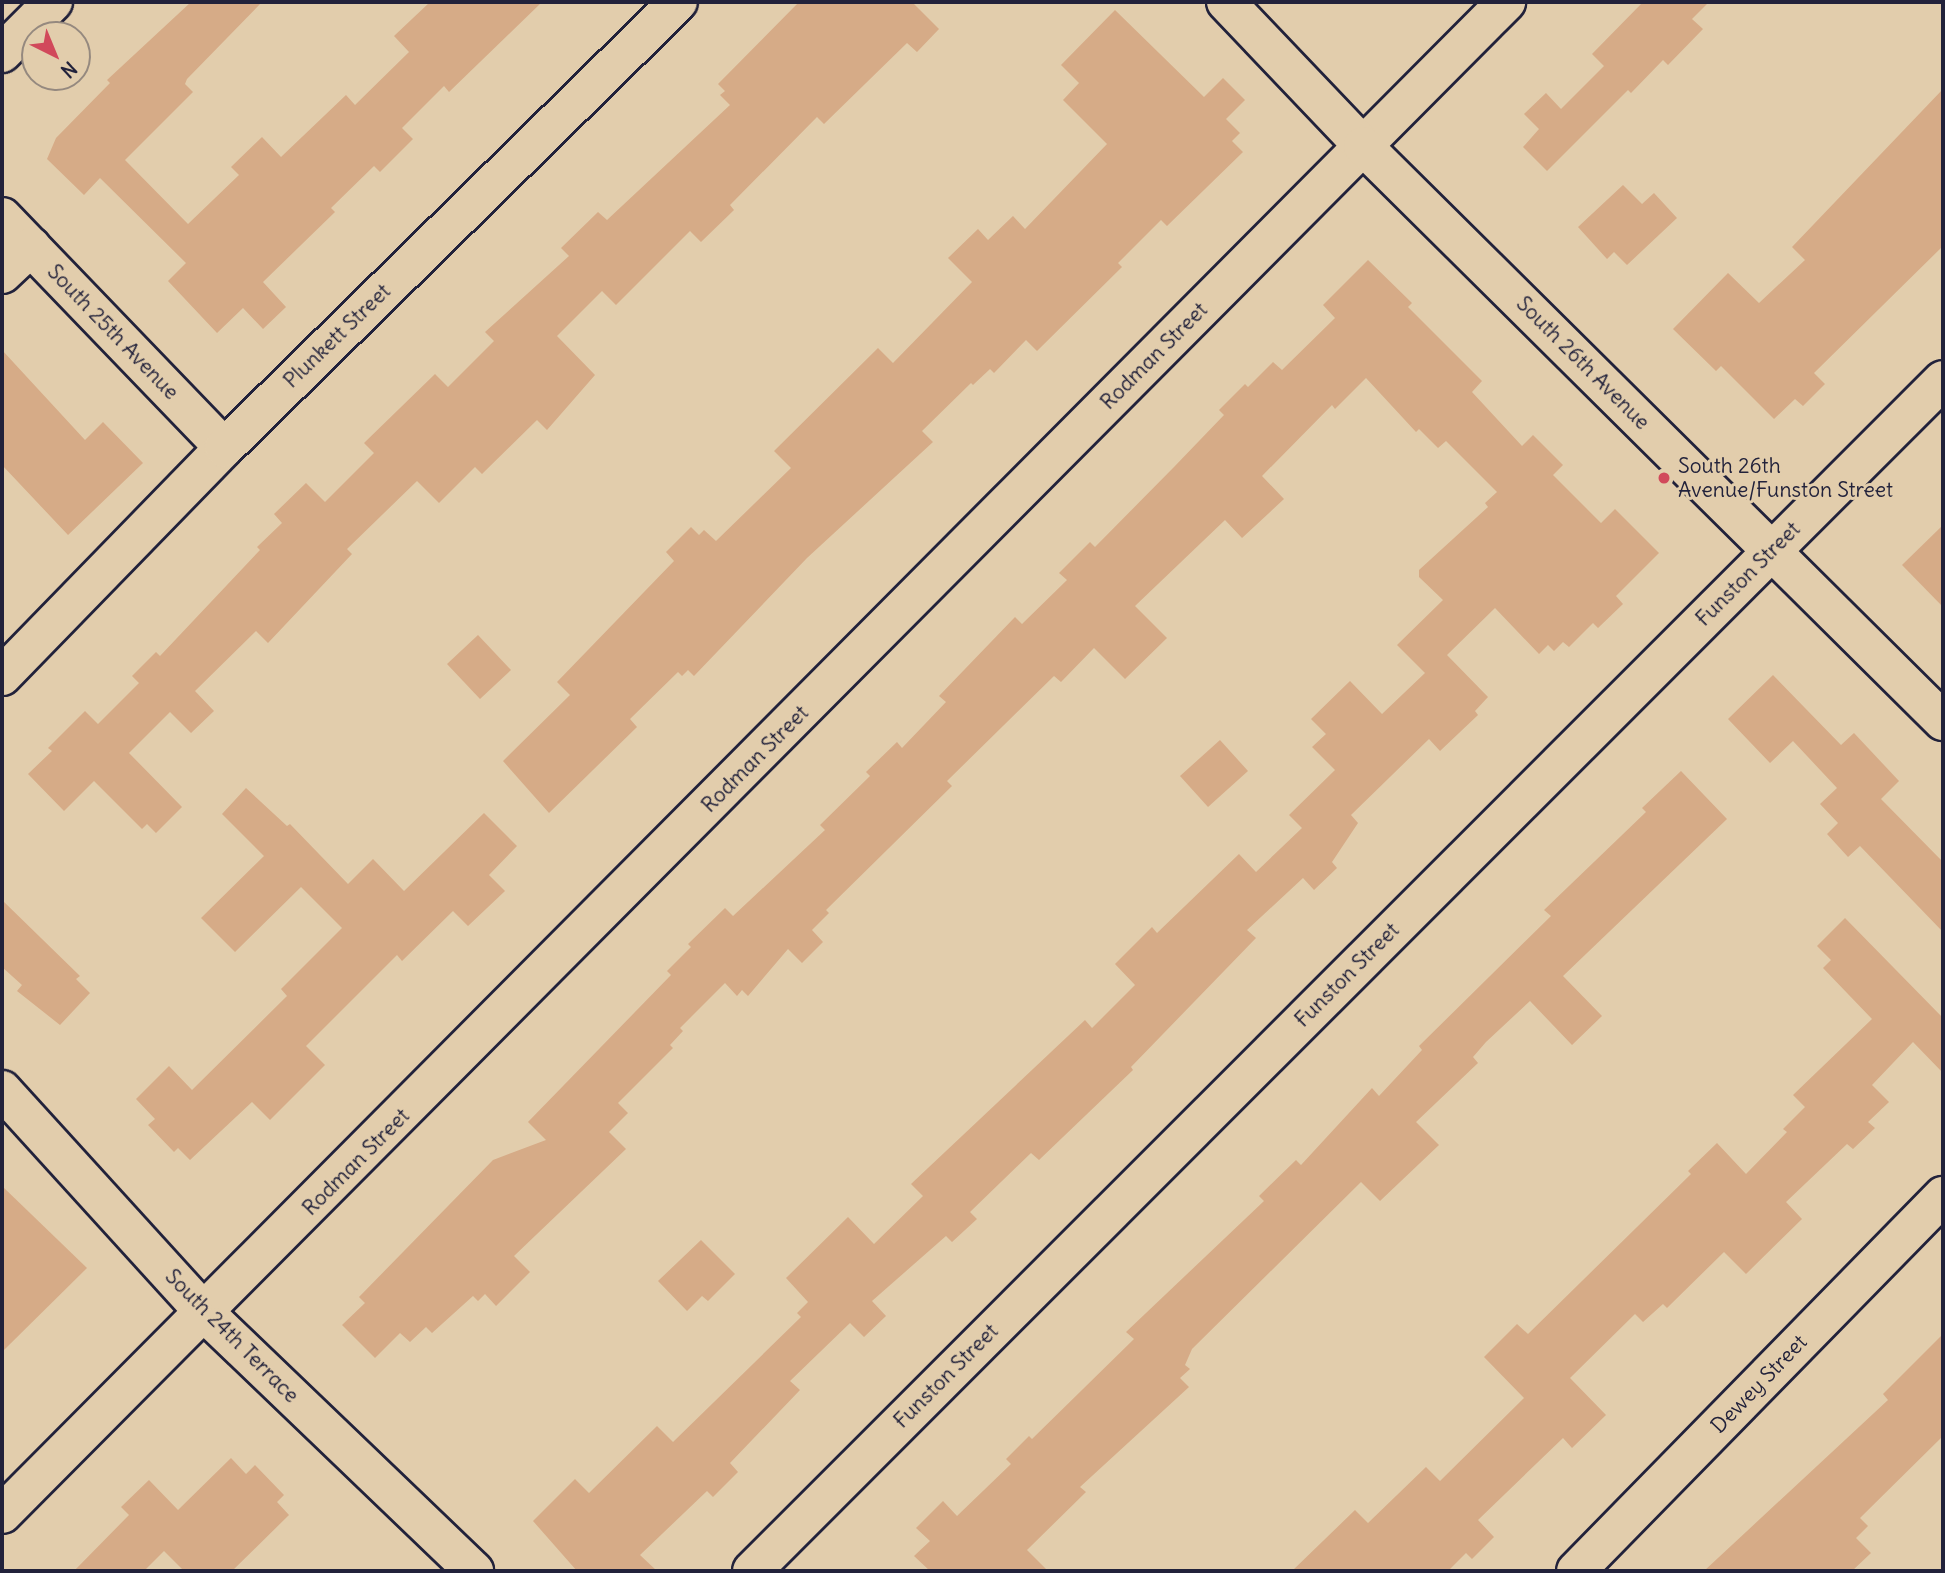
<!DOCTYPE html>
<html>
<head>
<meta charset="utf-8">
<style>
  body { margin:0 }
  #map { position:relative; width:1945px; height:1573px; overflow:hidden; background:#e2cdac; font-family:Delius,sans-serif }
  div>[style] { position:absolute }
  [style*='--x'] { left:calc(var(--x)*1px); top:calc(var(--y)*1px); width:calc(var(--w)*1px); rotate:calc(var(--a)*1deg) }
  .building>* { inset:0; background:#d6ab87 }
  .roads { filter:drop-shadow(2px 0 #22223b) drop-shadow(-2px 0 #22223b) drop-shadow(0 2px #22223b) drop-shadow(0 -2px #22223b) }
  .street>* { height:38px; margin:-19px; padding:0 19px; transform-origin:19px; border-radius:19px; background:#e2cdac }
  .secondary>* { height:38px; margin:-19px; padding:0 19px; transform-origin:19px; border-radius:19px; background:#e2cdac }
  .dots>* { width:19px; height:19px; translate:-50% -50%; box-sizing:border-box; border:4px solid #e2cdac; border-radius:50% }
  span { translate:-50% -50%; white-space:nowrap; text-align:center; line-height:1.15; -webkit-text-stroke:6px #e2cdac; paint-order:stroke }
  .street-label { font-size:21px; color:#22223b }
  .poi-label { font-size:21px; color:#22223b }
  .left { translate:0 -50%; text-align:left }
  .frame { position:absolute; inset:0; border:4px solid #22223b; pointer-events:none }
  .north { position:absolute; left:21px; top:21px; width:70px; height:70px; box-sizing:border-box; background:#e2cdac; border:2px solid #95897f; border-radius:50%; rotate:137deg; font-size:19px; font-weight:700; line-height:28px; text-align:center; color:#22223b }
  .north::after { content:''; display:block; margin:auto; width:24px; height:32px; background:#d1495b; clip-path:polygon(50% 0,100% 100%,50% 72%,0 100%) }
</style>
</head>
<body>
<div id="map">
  <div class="building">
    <i style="clip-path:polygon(191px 2px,262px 2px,187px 79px,185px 84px,193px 92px,125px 160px,188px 224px,239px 175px,231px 167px,262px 137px,281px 157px,346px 95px,355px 105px,409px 52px,394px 36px,430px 2px,542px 2px,449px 92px,444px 86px,402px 128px,413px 139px,380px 172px,374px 166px,331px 208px,335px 212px,263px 282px,286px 307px,263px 329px,243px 308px,217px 333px,168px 281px,186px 263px,100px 178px,84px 195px,47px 159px,56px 138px,110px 83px,107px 80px)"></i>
    <i style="clip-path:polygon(799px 2px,912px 2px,939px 29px,917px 52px,907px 43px,824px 124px,817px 117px,730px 205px,734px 210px,701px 242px,690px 231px,616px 305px,602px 291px,557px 336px,595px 375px,547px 430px,537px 420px,482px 474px,475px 467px,439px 503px,417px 481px,347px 549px,352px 554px,268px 643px,256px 631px,195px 691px,214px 711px,191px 733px,170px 712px,129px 753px,182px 807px,156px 833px,147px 824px,142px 829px,94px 781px,64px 811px,28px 774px,52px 751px,48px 748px,85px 711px,98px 724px,139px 683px,132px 676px,156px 652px,160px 656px,260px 550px,257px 547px,282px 523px,274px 514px,306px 483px,325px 502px,374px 453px,364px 443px,435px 374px,448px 387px,494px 341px,485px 332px,569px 256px,561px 248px,598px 212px,607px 220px,730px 105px,720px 95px,725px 91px,718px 84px)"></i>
    <i style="clip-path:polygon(1643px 2px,1709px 2px,1692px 19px,1703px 29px,1668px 65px,1663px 60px,1631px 93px,1628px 90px,1547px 171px,1523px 147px,1539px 129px,1524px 114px,1546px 93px,1561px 109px,1604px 66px,1592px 54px)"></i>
    <i style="clip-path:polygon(1115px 10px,1204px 97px,1223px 78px,1245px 100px,1226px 119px,1240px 133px,1232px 141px,1243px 152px,1167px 226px,1161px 220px,1118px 263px,1122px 267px,1037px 351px,1026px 340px,994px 373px,990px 369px,973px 385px,971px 383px,922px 431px,933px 442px,807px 558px,694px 676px,688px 670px,682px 676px,678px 672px,630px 719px,637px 727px,549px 813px,503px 761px,570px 695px,557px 682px,674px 561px,666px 552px,691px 527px,699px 535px,704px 530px,716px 541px,791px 468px,774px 451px,878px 348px,893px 363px,972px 282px,948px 258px,978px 229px,988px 240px,1013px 216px,1025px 229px,1107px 144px,1063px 100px,1079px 83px,1061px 65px)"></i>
    <i style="clip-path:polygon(1943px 89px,1943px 246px,1814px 373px,1825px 384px,1803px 406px,1795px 399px,1774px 419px,1721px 366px,1716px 371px,1673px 329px,1728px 273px,1759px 303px,1805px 260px,1792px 247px)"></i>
    <i style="clip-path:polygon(1623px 185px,1642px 204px,1654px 193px,1677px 218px,1627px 265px,1614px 252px,1607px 259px,1578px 227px)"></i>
    <i style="clip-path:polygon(1368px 260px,1412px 303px,1408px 307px,1482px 381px,1472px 392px,1522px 446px,1533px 435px,1563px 465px,1553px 475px,1601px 523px,1615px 509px,1659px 553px,1616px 596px,1623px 604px,1598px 628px,1593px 623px,1569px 647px,1563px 642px,1554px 651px,1548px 645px,1539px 654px,1495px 608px,1447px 655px,1488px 697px,1475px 711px,1478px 715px,1440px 751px,1429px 739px,1351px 815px,1358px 823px,1332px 862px,1337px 868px,1314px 890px,1303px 878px,1247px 930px,1256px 938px,1131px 1067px,1133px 1070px,1039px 1160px,1031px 1153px,970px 1212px,977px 1219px,952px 1242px,946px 1236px,872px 1301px,886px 1316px,864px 1337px,850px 1323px,790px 1381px,800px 1390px,730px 1463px,738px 1472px,713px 1497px,707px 1491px,640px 1555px,657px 1571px,577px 1571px,533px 1521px,575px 1479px,589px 1493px,657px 1426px,673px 1442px,801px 1317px,797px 1313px,808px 1302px,786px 1278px,848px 1217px,874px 1244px,923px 1196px,911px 1184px,1085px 1020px,1092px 1028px,1135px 985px,1115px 964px,1152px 927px,1157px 933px,1239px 854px,1256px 872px,1302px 828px,1289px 815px,1335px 770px,1312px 747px,1326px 734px,1311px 719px,1350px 681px,1382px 714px,1425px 673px,1397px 645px,1443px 600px,1419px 577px,1419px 570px,1488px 507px,1485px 503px,1497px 492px,1446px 441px,1438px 448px,1419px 429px,1416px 432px,1366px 378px,1335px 409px,1332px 405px,1262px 476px,1284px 499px,1242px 538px,1225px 520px,1135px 606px,1167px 638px,1125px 679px,1094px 648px,1061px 682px,1054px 676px,947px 781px,952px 786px,826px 910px,829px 913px,812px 930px,823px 942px,802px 963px,788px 949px,748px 996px,742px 990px,737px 996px,725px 983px,680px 1028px,683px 1031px,670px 1045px,673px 1048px,618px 1103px,628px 1113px,609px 1132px,626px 1149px,514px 1256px,530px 1272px,496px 1306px,485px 1294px,478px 1301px,473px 1296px,432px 1333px,426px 1327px,410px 1342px,400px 1333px,375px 1358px,342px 1325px,365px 1303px,359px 1297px,493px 1160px,546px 1140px,528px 1122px,671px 975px,667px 971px,691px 947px,688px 944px,725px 908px,733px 916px,825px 830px,820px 825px,870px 776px,866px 772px,897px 742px,902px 748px,946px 702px,939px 696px,1015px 617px,1022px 624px,1067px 580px,1059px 573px,1090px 542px,1095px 547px,1174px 467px,1224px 415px,1219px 410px,1245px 384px,1248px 387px,1273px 362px,1282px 370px,1335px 318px,1323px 305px)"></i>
    <i style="clip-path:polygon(2px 350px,85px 440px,103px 422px,143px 463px,68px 535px,2px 465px)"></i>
    <i style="clip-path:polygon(1943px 525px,1943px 607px,1902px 565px)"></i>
    <i style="clip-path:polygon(478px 635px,511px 670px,480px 699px,447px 664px)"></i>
    <i style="clip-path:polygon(1773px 675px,1841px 745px,1854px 733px,1899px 781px,1881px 799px,1943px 862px,1943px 932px,1860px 846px,1848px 857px,1827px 834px,1838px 823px,1820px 804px,1837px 788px,1793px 741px,1770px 763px,1728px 719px)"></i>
    <i style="clip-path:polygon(1220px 740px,1248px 771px,1208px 807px,1180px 776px)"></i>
    <i style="clip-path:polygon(1681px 771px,1727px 819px,1563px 976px,1602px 1016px,1572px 1045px,1530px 1001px,1486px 1042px,1473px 1057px,1478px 1063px,1416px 1122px,1439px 1145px,1380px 1201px,1361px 1182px,1192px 1349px,1185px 1365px,1190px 1369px,1180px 1378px,1189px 1387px,1080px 1487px,1086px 1492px,1027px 1550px,1048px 1571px,930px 1571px,914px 1556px,930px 1541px,916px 1528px,943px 1501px,957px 1516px,1011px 1464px,1006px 1459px,1029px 1436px,1032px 1439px,1134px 1339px,1126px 1332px,1264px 1201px,1259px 1196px,1296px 1160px,1301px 1165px,1372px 1088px,1379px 1096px,1422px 1050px,1419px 1046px,1551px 916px,1544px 910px,1646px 812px,1642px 808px)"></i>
    <i style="clip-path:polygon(246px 788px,287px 826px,290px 824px,348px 884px,373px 859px,404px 891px,484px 813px,517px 846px,489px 875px,505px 891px,468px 926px,453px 911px,402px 961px,397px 955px,306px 1046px,325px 1065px,270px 1120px,252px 1102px,190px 1160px,178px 1148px,174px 1152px,148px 1125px,155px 1119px,136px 1099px,169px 1066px,192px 1090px,287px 996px,281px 989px,342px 928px,301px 887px,235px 952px,201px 918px,264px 856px,222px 814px)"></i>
    <i style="clip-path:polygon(2px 900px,80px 976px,76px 979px,90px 993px,60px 1025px,17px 991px,22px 985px,2px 967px)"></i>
    <i style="clip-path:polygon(1845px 918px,1943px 1018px,1943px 1073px,1913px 1042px,1872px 1085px,1889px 1102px,1868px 1122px,1875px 1128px,1853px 1149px,1847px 1144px,1786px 1202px,1802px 1219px,1746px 1274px,1724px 1252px,1667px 1308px,1663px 1304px,1643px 1322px,1635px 1314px,1570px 1378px,1606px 1415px,1572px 1448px,1563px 1438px,1478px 1520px,1494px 1537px,1472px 1559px,1466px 1553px,1448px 1571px,1292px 1571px,1355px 1510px,1368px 1523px,1426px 1467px,1440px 1481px,1524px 1398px,1484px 1357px,1517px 1324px,1528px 1334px,1691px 1174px,1688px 1171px,1717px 1143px,1746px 1174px,1787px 1132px,1783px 1129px,1805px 1107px,1793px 1095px,1872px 1019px,1823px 968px,1831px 960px,1817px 946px)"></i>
    <i style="clip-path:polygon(2px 1186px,87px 1268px,2px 1352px)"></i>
    <i style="clip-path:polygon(701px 1240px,735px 1274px,708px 1301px,702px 1296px,687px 1311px,658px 1281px)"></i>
    <i style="clip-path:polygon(1943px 1334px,1943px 1436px,1860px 1518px,1868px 1526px,1856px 1538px,1871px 1553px,1852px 1571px,1704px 1571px,1888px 1400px,1883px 1394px)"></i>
    <i style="clip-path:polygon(231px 1458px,246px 1474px,255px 1465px,284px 1495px,277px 1502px,289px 1515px,232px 1571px,184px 1571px,164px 1551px,144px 1571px,74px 1571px,129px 1515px,121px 1507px,149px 1480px,178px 1510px)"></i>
  </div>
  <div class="roads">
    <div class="street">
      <i style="--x:2;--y:53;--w:72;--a:-45"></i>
      <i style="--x:2;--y:217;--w:320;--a:46.1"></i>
      <i style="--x:2;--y:274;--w:40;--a:-43"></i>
      <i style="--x:2;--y:676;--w:318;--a:-45.8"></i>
      <i style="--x:224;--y:448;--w:636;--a:-44.49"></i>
      <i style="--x:2;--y:1090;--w:302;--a:47.7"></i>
      <i style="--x:205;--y:1313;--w:373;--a:43.8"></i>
      <i style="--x:2;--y:1514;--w:2133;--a:-45.15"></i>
      <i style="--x:752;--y:1571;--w:1684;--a:-45"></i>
      <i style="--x:1576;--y:1571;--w:525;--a:-45.62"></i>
    </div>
    <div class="secondary">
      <i style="--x:1226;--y:2;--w:199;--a:46.4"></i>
      <i style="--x:1363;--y:146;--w:817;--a:44.75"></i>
    </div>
  </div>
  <div class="dots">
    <i style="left:1664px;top:478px;background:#d1495b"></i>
  </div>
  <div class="street-label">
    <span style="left:113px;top:332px;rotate:46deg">South 25th Avenue</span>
    <span style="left:337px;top:336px;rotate:-44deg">Plunkett Street</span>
    <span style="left:1154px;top:356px;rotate:-45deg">Rodman Street</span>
    <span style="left:1583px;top:363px;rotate:45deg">South 26th Avenue</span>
    <span style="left:1748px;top:574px;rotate:-45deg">Funston Street</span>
    <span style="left:755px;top:759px;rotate:-45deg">Rodman Street</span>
    <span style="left:1347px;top:975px;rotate:-45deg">Funston Street</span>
    <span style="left:356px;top:1162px;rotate:-45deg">Rodman Street</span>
    <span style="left:232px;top:1336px;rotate:45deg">South 24th Terrace</span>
    <span style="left:946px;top:1376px;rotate:-45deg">Funston Street</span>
    <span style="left:1759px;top:1384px;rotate:-46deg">Dewey Street</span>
  </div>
  <div class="poi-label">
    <span class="left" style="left:1678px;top:478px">South 26th<br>Avenue/Funston Street</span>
  </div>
  <div class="frame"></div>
  <div class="north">N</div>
</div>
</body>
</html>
